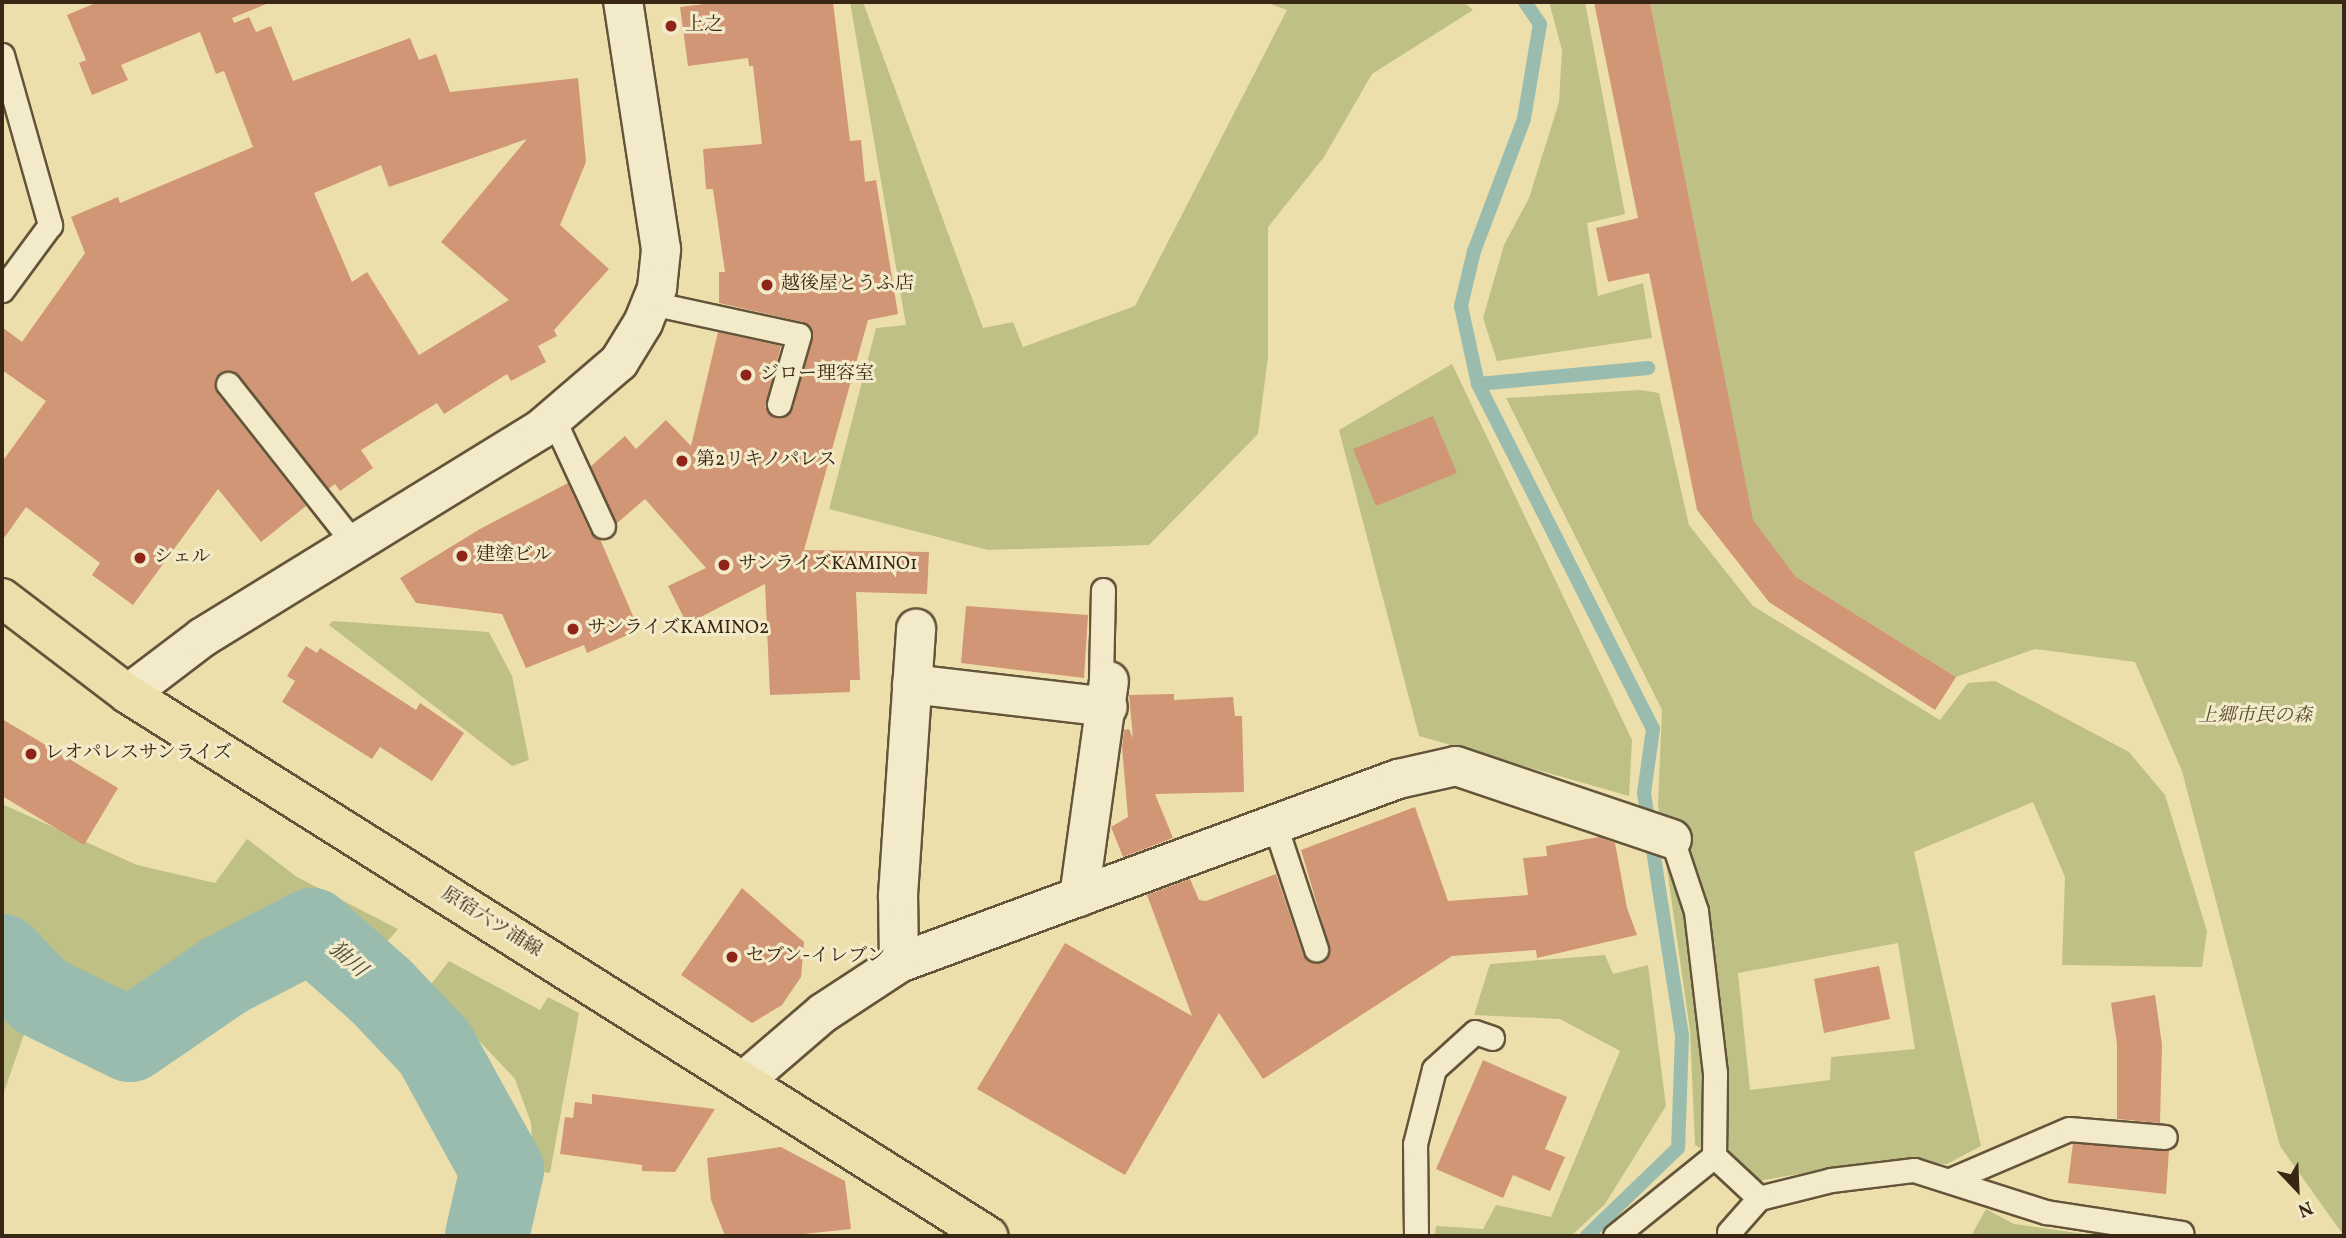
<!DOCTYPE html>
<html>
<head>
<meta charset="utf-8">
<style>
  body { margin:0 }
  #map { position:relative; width:2346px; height:1238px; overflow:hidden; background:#eddfac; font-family:Vollkorn,"Noto Serif JP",serif }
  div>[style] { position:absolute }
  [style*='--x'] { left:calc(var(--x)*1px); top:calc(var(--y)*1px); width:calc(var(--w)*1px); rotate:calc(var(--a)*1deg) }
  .green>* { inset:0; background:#bec086 }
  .stream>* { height:14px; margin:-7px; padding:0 7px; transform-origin:7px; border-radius:7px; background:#99bcae }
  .river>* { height:84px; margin:-42px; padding:0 42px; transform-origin:42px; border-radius:42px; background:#99bcae }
  .building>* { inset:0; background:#d19675 }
  .roads { filter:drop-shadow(2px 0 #64553a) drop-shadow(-2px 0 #64553a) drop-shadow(0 2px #64553a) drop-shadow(0 -2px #64553a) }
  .service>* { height:23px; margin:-11.5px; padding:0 11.5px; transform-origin:11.5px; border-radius:11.5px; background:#f3eac9 }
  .minor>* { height:38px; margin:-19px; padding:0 19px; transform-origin:19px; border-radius:19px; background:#f3eac9 }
  .tertiary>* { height:38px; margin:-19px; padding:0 19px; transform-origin:19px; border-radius:19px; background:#f3eac9 }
  .primary>* { height:38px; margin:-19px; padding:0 19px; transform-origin:19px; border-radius:19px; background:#eddfac }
  .dots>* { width:19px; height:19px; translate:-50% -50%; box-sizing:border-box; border:4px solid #f3eac9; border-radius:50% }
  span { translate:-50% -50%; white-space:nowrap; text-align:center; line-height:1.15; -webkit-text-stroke:6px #f3eac9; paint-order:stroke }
  .poi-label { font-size:19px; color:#372714 }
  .left { translate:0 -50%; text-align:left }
  .park-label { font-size:19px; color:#594d30; font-style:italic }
  .street-label { font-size:19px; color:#372714 }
  .water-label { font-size:21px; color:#504c3a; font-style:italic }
  .frame { position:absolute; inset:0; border:4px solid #372714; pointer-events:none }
  .north { position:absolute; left:2262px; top:1154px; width:70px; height:70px; -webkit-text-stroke:5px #f3eac9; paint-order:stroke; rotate:157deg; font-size:19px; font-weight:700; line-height:28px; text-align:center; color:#372714 }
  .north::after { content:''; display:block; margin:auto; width:24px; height:32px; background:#372714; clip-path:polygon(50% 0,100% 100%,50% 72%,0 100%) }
</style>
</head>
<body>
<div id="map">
  <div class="green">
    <i style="clip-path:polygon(850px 2px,863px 2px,983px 328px,1013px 322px,1023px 347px,1135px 306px,1287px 10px,1265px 2px,1464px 2px,1473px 10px,1372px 74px,1324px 157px,1268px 227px,1268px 357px,1258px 434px,1149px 545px,988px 550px,829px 509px,876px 328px,906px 325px)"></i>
    <i style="clip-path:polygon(1549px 2px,1585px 2px,1625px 214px,1587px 223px,1598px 296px,1643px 283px,1652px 338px,1497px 361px,1483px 318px,1504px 245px,1529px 198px,1559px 102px,1562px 50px)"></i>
    <i style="clip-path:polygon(1650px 2px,2344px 2px,2344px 1236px,2280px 1146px,2182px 771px,2135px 662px,2035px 649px,1956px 677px,1796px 577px,1734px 496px,1747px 493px)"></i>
    <i style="clip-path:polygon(1452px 364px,1632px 740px,1629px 796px,1419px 736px,1339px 430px)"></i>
    <i style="clip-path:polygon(evenodd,1640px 390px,1659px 393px,1689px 525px,1753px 606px,1940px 720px,1968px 683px,1995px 681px,2129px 752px,2165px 795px,2207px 931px,2202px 967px,2062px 965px,2065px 877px,2033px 802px,1914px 852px,1981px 1146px,1947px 1164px,1882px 1160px,1758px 1181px,1695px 1145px,1690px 1031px,1658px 805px,1662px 710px,1506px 398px,1640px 390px,1898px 943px,1915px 1049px,1831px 1057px,1830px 1080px,1750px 1090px,1738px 973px,1898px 943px)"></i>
    <i style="clip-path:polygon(333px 621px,489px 632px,512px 676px,529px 760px,512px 766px,329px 625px)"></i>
    <i style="clip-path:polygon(2px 804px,137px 865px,215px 883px,247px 839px,297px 877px,398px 929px,381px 949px,306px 913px,213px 958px,130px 1025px,46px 983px,2px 938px)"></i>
    <i style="clip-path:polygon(1605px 955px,1613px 974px,1648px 965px,1666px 1106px,1605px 1204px,1571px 1236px,1435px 1236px,1436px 1226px,1483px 1229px,1496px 1205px,1551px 1217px,1620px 1051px,1560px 1019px,1474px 1015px,1490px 964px)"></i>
    <i style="clip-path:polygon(449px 961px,540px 1010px,548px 997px,579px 1013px,550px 1173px,534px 1171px,531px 1123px,515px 1079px,429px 987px)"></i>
    <i style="clip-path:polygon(2px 980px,32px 1011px,2px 1098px)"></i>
    <i style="clip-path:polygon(1986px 1209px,2014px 1224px,2098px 1236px,1971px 1236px)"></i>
  </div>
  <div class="stream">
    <i style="--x:1525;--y:2;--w:27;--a:56"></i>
    <i style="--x:1540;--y:24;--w:96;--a:99.6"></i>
    <i style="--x:1524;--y:119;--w:141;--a:110.7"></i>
    <i style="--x:1474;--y:251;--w:57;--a:103.3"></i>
    <i style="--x:1461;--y:306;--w:80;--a:77.7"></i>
    <i style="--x:1478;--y:384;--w:387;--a:63.1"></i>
    <i style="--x:1653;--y:729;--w:65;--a:98"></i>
    <i style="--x:1644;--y:793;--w:246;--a:81.1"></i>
    <i style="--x:1682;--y:1036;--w:112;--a:92"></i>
    <i style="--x:1678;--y:1148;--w:127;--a:136"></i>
    <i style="--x:1478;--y:384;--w:171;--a:-5.4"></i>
  </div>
  <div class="river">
    <i style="--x:2;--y:956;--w:55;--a:46.5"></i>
    <i style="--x:40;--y:996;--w:100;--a:26.1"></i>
    <i style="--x:130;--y:1040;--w:115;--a:-34.4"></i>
    <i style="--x:225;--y:975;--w:98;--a:-27.3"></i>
    <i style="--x:312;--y:930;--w:92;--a:41.5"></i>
    <i style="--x:381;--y:991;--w:79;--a:46.5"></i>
    <i style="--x:435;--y:1048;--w:139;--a:61.2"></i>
    <i style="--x:502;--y:1170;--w:68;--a:102.8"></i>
  </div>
  <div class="building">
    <i style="clip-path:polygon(evenodd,98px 2px,271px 2px,232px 18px,234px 23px,249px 17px,256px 32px,271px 26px,293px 81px,410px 38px,419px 60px,436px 54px,450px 92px,578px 78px,586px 162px,560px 225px,609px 269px,554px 330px,557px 336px,538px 346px,546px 362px,511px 381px,507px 374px,444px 414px,437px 403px,361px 450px,373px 468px,340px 491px,335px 484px,328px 489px,239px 375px,233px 371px,220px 373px,215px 379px,217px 393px,306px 506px,261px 542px,218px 489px,133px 605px,92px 575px,100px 563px,26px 507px,2px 541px,2px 462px,46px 401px,2px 370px,2px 327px,22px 342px,85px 253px,71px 217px,118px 197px,120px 203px,253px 147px,224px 71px,216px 74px,200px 32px,121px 65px,128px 80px,92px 95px,79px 63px,86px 60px,67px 15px,98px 2px,527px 139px,441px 242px,509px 300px,419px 355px,367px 272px,352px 282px,314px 193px,381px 165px,389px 187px,527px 139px)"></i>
    <i style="clip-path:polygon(720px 2px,833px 2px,850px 141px,861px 140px,865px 182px,876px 180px,898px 314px,868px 320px,804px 550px,929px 552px,927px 594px,856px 592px,860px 680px,850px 680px,850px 692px,770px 695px,765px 584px,687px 624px,668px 586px,706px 568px,645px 499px,616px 524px,591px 466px,625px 436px,636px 449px,666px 420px,691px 446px,718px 332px,781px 346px,765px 407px,774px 417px,788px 415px,812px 339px,812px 331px,803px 322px,719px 303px,719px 272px,725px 272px,713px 189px,706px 189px,703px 149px,762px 144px,753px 66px,749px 66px,748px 58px,688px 66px,680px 7px)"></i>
    <i style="clip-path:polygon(1594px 2px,1650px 2px,1753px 520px,1796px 577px,1956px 677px,1935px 710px,1769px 602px,1697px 510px,1649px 273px,1608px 282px,1596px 228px,1638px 218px)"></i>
    <i style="clip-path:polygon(1433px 416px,1457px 473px,1376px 506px,1353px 449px)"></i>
    <i style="clip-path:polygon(568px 483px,590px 532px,600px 539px,639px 630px,587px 653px,584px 645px,526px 668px,502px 614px,416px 603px,400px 578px,480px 529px)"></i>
    <i style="clip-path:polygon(966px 606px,1088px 615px,1084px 678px,961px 663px)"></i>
    <i style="clip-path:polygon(306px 646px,317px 653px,320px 648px,416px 710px,420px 703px,464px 733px,432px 781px,380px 747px,372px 759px,282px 702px,295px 681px,287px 676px)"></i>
    <i style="clip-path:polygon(1174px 694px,1174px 700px,1233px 697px,1235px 716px,1242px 716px,1244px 792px,1155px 794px,1173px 838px,1123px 857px,1111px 827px,1128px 817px,1122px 747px,1124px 730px,1129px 729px,1133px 738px,1129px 695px)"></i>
    <i style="clip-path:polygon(2px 719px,118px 788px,84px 845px,2px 796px)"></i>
    <i style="clip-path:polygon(1415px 807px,1448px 901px,1528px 895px,1523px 858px,1547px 856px,1546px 846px,1599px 837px,1615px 843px,1627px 908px,1637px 935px,1537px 958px,1536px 950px,1452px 956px,1263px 1079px,1219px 1013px,1125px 1175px,977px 1089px,1065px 943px,1192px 1016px,1147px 895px,1190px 879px,1199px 900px,1206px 901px,1276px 874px,1303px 954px,1313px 962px,1321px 962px,1329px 945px,1301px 850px)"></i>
    <i style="clip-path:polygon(742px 888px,804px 942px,801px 977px,782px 1005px,752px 1023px,681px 975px)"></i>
    <i style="clip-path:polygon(1879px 966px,1890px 1019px,1824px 1033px,1814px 979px)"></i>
    <i style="clip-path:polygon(2155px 995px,2162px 1045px,2160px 1123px,2117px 1119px,2117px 1044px,2111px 1003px)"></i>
    <i style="clip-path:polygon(1483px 1060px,1567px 1097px,1545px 1149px,1565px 1157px,1550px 1191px,1513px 1175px,1503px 1198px,1436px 1169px)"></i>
    <i style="clip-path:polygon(592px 1094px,715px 1109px,675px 1172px,642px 1171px,642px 1165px,560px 1154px,565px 1117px,573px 1118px,575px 1102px,592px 1104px)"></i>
    <i style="clip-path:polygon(2073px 1143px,2169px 1150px,2166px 1194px,2068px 1183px)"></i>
    <i style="clip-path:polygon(781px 1147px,845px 1181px,851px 1229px,785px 1236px,725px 1236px,711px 1200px,707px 1158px)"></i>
  </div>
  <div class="roads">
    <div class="service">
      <i style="--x:2;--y:55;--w:177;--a:74.2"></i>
      <i style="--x:50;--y:225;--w:81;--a:126.4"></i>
      <i style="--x:651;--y:303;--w:151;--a:12.2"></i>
      <i style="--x:799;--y:335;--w:72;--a:106.2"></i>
      <i style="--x:228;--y:384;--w:205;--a:51.7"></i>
      <i style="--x:553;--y:418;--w:119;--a:65.2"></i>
      <i style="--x:1103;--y:590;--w:89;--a:91.3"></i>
      <i style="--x:1101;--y:679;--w:8;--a:14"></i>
      <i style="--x:1275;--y:825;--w:131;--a:71.7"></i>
      <i style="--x:1714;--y:1156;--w:62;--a:43"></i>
      <i style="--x:1759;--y:1198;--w:74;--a:-14"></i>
      <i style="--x:1831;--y:1180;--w:84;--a:-6.9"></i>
      <i style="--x:1914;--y:1170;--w:139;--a:17.7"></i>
      <i style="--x:2046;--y:1212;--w:137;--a:8.8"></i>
      <i style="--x:1950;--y:1180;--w:129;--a:-23.2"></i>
      <i style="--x:2069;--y:1129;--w:96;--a:4.8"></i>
      <i style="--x:1729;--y:1232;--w:45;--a:-48.6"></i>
      <i style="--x:1416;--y:1236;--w:92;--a:-90.6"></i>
      <i style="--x:1415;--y:1144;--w:77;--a:-75.8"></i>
      <i style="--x:1434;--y:1069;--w:55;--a:-42.1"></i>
      <i style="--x:1475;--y:1032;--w:18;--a:19"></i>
      <i style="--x:1615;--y:1236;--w:127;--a:-38.9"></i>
      <i style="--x:1714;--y:1156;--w:83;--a:-89.3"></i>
      <i style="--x:1715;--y:1073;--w:163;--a:-96.7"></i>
      <i style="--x:1696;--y:911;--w:76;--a:-108.4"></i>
    </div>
    <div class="minor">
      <i style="--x:912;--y:684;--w:197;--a:6.7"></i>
      <i style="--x:1079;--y:897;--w:218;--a:-82.1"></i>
      <i style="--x:899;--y:963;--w:532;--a:-20.24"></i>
      <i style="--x:1398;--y:779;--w:59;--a:-12.6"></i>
      <i style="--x:1456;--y:766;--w:228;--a:18.7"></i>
      <i style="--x:745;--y:1080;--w:103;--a:-40.7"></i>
      <i style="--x:823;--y:1013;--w:91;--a:-33.3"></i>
      <i style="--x:899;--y:963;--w:68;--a:-90.8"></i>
      <i style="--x:898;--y:895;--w:267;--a:-86.1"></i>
    </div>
    <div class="tertiary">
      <i style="--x:128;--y:694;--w:94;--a:-37.2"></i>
      <i style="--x:203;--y:637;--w:397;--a:-31.6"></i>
      <i style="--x:541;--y:429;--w:103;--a:-40.7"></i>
      <i style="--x:619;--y:362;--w:46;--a:-58.4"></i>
      <i style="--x:643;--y:323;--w:38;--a:-68"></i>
      <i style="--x:657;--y:288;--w:39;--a:-84"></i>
      <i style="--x:661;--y:249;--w:250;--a:-98.7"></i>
    </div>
    <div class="primary">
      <i style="--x:2;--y:598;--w:158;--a:37.3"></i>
      <i style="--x:128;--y:694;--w:1017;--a:32.22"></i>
    </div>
  </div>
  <div class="dots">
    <i style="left:671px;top:26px;background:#8f2418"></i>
    <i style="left:767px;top:285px;background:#8f2418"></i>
    <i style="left:746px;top:375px;background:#8f2418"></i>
    <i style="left:682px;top:461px;background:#8f2418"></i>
    <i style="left:462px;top:556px;background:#8f2418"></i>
    <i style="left:140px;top:558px;background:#8f2418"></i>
    <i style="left:724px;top:565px;background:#8f2418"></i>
    <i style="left:573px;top:629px;background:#8f2418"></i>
    <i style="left:31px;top:754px;background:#8f2418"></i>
    <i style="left:732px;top:957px;background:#8f2418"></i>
  </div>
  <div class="poi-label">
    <span class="left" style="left:685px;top:26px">上之</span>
    <span class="left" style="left:781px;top:285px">越後屋とうふ店</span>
    <span class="left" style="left:760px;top:375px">ジロー理容室</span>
    <span class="left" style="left:696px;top:461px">第2リキノパレス</span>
    <span class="left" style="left:476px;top:556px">建塗ビル</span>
    <span class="left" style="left:154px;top:558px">シェル</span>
    <span class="left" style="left:738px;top:565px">サンライズKAMINO1</span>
    <span class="left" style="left:587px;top:629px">サンライズKAMINO2</span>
    <span class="left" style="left:45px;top:754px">レオパレスサンライズ</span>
    <span class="left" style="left:746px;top:957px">セブン-イレブン</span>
  </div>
  <div class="park-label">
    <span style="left:2255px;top:717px">上郷市民の森</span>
  </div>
  <div class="street-label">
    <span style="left:491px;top:923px;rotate:32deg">原宿六ツ浦線</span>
  </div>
  <div class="water-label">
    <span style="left:347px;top:960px;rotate:41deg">㹨川</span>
  </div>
  <div class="frame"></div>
  <div class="north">N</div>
</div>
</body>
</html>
